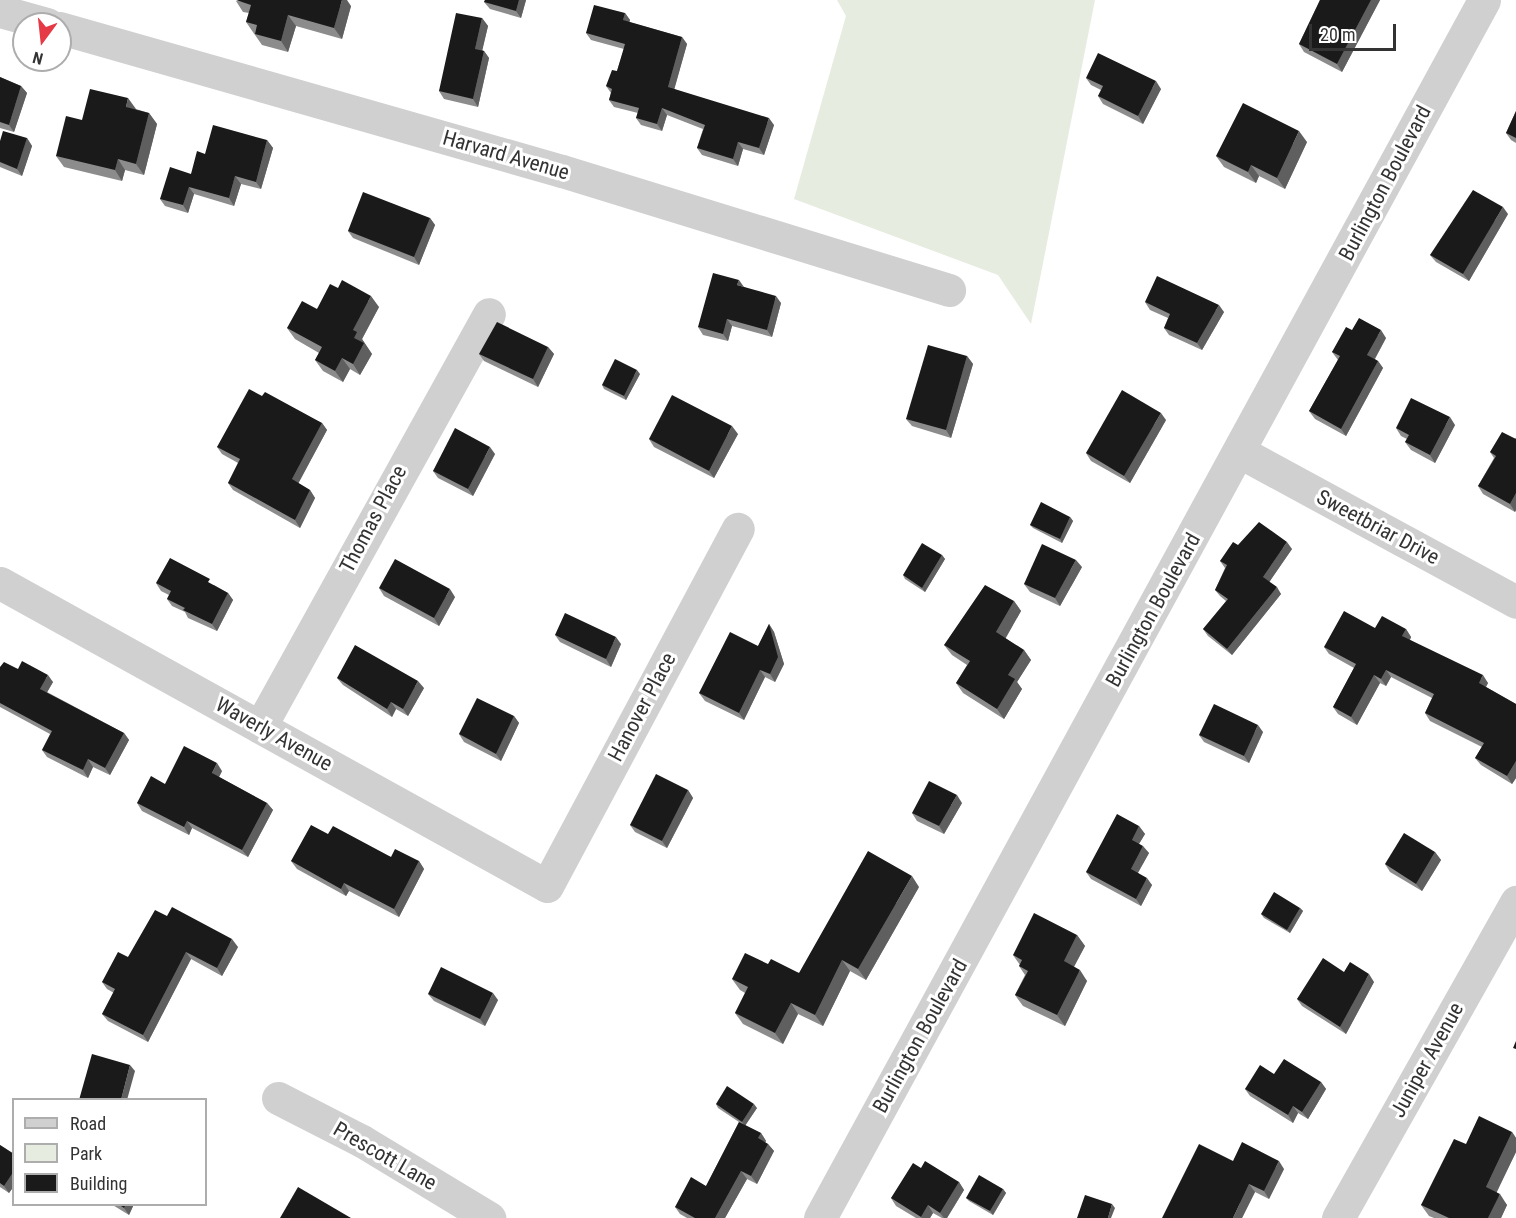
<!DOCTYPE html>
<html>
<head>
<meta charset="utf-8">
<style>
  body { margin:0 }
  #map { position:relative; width:1516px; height:1218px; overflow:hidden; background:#fff; font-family:"Roboto Condensed",sans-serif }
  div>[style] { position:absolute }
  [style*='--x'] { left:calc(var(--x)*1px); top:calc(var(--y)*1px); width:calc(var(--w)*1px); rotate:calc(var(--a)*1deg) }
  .green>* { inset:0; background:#e6ecdf }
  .minor>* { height:33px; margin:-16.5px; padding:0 16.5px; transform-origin:16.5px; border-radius:16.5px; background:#d0d0d0 }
  .wall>* { inset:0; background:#8c8c8c }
  .shaded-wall>* { inset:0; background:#5f5f5f }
  .building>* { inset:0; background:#1a1a1a }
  span { translate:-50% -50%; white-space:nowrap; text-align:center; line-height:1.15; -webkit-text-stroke:6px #fff; paint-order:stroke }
  .street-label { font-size:21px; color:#333 }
  .legend { position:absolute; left:12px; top:1098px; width:195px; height:108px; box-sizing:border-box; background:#fff; border:2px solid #adadad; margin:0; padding:8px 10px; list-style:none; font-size:18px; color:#333 }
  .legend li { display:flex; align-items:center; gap:12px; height:30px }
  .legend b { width:30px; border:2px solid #adadad }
  .north { position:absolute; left:12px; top:12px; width:60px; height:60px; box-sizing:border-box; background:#fff; border:2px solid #adadad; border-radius:50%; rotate:195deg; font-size:16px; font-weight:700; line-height:24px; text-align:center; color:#333 }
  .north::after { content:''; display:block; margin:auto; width:21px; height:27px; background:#e63946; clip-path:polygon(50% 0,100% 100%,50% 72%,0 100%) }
  .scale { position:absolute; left:1309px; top:24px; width:87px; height:27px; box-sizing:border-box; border:3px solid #333; border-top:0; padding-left:8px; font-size:18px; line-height:21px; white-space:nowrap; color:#333; -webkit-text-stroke:4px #fff; paint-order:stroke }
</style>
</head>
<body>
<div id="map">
  <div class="green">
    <i style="clip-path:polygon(837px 0,1095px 0,1031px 324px,998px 275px,794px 199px,846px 16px)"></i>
  </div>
  <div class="minor">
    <i style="--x:0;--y:11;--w:49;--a:15.5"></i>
    <i style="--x:60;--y:28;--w:522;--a:15.9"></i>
    <i style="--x:562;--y:171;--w:405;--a:17.1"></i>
    <i style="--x:1240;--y:452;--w:314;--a:28.5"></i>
    <i style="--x:0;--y:583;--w:625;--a:28.98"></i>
    <i style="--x:547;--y:886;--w:405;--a:-61.9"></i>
    <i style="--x:260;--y:727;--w:472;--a:-61"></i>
    <i style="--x:278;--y:1098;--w:94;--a:27.1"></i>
    <i style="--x:362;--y:1141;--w:149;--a:31.2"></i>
    <i style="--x:820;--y:1218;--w:1387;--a:-61.4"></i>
    <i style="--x:1338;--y:1218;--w:363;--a:-60.6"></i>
  </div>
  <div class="wall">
    <i style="clip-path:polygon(485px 0,526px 0,521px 18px,490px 9px,484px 2px)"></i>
    <i style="clip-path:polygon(1320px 0,1380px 0,1342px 72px,1304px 52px,1299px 44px)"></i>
    <i style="clip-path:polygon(236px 1px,351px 6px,342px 39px,296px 26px,288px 52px,262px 45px,246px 22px,249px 13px,243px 12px)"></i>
    <i style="clip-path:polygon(625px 13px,630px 20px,629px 22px,682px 37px,687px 44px,674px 89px,774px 125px,764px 155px,743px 149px,738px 166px,702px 155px,697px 148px,703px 129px,667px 115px,662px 131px,641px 125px,636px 118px,638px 113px,614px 107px,609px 100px,611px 93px,606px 86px,617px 71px,624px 49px,591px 40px,586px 33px)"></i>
    <i style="clip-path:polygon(482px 18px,488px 26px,482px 50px,484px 51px,489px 58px,478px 107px,444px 99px,439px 91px)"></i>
    <i style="clip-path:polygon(0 77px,21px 86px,27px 93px,14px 132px,0 128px)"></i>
    <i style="clip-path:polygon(1086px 78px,1161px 89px,1143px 124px,1103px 104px,1098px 96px,1101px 90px,1091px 85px)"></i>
    <i style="clip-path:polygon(136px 109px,149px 113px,157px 124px,144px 175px,125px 170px,122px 181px,64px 167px,56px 156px,82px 120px)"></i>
    <i style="clip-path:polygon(1516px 111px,1516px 143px,1511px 140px,1506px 133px)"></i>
    <i style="clip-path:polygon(27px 138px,32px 146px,22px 176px,0 167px,0 141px)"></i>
    <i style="clip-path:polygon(267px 140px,273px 148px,261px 189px,241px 184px,234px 206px,194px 194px,188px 213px,165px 206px,160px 199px,191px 174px,205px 154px)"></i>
    <i style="clip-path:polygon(1307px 142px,1285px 189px,1259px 176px,1256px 183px,1224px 167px,1216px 156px)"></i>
    <i style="clip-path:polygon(1508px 214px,1469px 281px,1436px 262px,1430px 255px)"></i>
    <i style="clip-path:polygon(430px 218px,435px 225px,419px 265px,353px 238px,348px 231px)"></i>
    <i style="clip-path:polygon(744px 287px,781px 303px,772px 337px,732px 326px,728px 341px,703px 335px,698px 327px)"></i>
    <i style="clip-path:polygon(338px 288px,379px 307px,362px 339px,372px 354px,360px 375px,350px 369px,343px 382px,323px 371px,315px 360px,319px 353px,295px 339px,287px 328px,317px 309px)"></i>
    <i style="clip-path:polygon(1145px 302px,1224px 312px,1202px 350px,1169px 335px,1164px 328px,1168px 318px,1150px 310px)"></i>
    <i style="clip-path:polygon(1352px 330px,1386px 338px,1375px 359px,1378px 361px,1383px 368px,1346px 436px,1315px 419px,1309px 411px,1338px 360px,1332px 352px)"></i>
    <i style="clip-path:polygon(548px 347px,554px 354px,538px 387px,484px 361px,479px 354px)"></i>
    <i style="clip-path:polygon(967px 356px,973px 364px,951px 438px,912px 426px,906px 419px)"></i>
    <i style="clip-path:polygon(640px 374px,626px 400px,604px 389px,602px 385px)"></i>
    <i style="clip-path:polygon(262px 396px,322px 423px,327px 430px,298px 483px,310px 490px,315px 498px,300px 528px,233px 490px,228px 483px,238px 463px,222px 454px,217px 447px)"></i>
    <i style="clip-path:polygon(1166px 420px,1130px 483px,1091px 461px,1086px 453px)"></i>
    <i style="clip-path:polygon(1455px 425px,1435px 463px,1411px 450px,1405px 442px,1407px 439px,1401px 436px,1396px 428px)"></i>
    <i style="clip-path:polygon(738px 434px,714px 478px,654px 447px,649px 439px)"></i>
    <i style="clip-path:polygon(1516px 438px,1516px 510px,1515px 512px,1483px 494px,1478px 486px,1494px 458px,1490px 452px)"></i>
    <i style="clip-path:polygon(495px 454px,473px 496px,438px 478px,433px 471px)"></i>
    <i style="clip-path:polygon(1070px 517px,1073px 521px,1062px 543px,1033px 528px,1030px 525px)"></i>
    <i style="clip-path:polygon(1238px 545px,1292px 549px,1269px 582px,1281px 594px,1232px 655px,1208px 636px,1203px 629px,1226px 601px,1220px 596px,1215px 590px,1225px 568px,1220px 561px)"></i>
    <i style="clip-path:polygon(942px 555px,945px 559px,925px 592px,905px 579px,903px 575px)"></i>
    <i style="clip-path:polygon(1082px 567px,1060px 606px,1030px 592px,1024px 584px)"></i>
    <i style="clip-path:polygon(156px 583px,214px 585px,228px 593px,233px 600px,217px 631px,188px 618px,185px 612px,172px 606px,167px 599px,169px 595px,161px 591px)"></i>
    <i style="clip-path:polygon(379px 588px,455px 597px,439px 626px,384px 596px)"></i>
    <i style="clip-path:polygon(1014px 601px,1021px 611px,1005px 638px,1024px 650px,1031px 660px,1017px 682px,1022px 689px,1004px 719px,963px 693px,956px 683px,967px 665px,952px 655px,944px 645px)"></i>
    <i style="clip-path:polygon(769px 624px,774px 632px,784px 664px,775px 682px,765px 677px,744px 720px,705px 701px,699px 693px,758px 646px)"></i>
    <i style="clip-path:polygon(1375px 628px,1406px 629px,1411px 637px,1410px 640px,1488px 683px,1486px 687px,1516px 704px,1516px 778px,1512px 784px,1481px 765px,1475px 758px,1482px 747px,1430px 721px,1425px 713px,1432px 698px,1391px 677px,1386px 686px,1380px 683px,1357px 725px,1338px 714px,1333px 707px,1354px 668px,1329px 654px,1324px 647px)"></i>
    <i style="clip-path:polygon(555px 635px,621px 644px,611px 667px,560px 642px)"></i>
    <i style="clip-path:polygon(0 667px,18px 669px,53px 682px,47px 692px,124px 733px,129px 740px,110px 775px,93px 767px,88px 778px,47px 757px,42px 750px,50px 734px,0 707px)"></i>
    <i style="clip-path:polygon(337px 678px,424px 688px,408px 716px,396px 709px,392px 717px,343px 685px)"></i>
    <i style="clip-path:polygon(514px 716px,519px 723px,501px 761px,464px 742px,459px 734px)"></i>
    <i style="clip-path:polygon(1263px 732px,1249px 763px,1204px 742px,1199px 735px)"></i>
    <i style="clip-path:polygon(222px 771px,219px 777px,267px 803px,273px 810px,248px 857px,192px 828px,189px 835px,142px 811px,137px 803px,165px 784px)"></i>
    <i style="clip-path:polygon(688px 790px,693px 798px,667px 848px,635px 832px,630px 825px)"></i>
    <i style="clip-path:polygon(962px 803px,944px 834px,917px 821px,912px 813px)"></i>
    <i style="clip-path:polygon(1139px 826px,1145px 834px,1139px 844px,1149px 853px,1138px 873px,1152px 885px,1141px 906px,1091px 879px,1086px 872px)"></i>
    <i style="clip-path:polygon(328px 834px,391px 857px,419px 861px,424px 869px,399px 917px,349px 891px,346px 896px,297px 869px,291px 861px)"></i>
    <i style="clip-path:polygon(1435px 852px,1441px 860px,1422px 891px,1390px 872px,1385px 864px)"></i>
    <i style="clip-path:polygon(919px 887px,866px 980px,850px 971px,823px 1026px,798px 1014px,783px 1044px,743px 1024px,735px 1013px,745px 993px,740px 990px,732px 979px,768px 964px,799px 973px)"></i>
    <i style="clip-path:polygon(1300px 908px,1303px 911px,1290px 933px,1264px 918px,1261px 914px)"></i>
    <i style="clip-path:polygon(167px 916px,238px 947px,222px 976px,191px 959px,148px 1042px,108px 1021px,102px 1014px,114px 993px,107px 989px,102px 982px,128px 957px)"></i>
    <i style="clip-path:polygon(1077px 935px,1085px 946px,1074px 967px,1087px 981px,1065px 1026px,1023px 1006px,1015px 995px,1025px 975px,1019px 966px,1020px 965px,1013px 955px)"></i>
    <i style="clip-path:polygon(1344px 972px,1374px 982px,1346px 1034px,1302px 1006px,1297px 999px)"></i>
    <i style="clip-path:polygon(428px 994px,498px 1000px,485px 1026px,434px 1001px)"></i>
    <i style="clip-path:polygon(1274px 1074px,1321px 1082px,1326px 1089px,1308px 1119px,1298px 1113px,1293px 1123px,1250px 1096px,1245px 1089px)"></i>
    <i style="clip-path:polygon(716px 1104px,757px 1108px,745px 1125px,761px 1133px,766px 1141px,765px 1142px,768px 1144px,774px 1151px,757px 1184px,747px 1179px,725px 1218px,687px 1218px,680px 1214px,675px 1207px,706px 1186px,739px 1122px,718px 1108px)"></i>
    <i style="clip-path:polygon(1512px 1132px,1516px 1138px,1516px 1152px,1496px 1192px,1507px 1205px,1501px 1218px,1434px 1218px,1429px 1216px,1421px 1205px,1466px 1144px)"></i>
    <i style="clip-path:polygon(0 1145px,14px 1154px,14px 1186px,9px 1193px,0 1187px)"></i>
    <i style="clip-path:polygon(1233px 1161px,1284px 1169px,1269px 1199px,1255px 1192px,1242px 1218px)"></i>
    <i style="clip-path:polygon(921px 1168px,959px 1182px,964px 1190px,947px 1218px,942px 1218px,933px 1213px,930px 1218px,916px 1218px,896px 1206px,891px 1198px)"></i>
    <i style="clip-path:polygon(1003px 1189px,1006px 1193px,993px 1215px,969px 1201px,966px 1198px)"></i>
    <i style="clip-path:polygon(111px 1204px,134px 1204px,129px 1215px)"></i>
  </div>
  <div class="shaded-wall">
    <i style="clip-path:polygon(342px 0,347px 0,351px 6px,342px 39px,334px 28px)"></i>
    <i style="clip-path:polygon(519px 0,526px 0,521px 18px,516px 11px)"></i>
    <i style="clip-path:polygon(1371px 0,1380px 0,1342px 72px,1337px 64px)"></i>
    <i style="clip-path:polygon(625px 13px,630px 20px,628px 27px,623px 20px)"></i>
    <i style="clip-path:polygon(288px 15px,296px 26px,288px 52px,281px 41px)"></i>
    <i style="clip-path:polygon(482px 18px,488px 26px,481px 56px,475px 49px)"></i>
    <i style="clip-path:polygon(682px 37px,687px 44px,673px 94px,668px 87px)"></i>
    <i style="clip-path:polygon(484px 51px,489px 58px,478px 107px,473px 99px)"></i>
    <i style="clip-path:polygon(1156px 81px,1161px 89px,1143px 124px,1138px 116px)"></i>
    <i style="clip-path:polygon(21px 86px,27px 93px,14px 132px,9px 125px)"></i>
    <i style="clip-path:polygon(128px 98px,136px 109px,133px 118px,126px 107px)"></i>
    <i style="clip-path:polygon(662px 108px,667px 115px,662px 131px,657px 124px)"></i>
    <i style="clip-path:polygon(149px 113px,157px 124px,144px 175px,136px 164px)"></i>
    <i style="clip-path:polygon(769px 118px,774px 125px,764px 155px,759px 148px)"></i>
    <i style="clip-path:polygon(1299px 131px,1307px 142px,1285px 189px,1277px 178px)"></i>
    <i style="clip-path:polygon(27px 138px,32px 146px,22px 176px,17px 169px)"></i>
    <i style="clip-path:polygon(267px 140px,273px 148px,261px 189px,256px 182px)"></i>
    <i style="clip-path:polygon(738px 142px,743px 149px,738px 166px,733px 159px)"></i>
    <i style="clip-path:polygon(118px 159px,125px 170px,122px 181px,115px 170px)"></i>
    <i style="clip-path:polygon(1251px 165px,1259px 176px,1256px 183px,1248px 172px)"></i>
    <i style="clip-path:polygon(235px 176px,241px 184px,234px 206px,229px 198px)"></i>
    <i style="clip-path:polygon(189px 187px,194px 194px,188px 213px,183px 205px)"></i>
    <i style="clip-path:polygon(1503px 207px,1508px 214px,1469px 281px,1463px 274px)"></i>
    <i style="clip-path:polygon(430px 218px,435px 225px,419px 265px,414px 257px)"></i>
    <i style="clip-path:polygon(739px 280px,744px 287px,737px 285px)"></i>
    <i style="clip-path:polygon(371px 296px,379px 307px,362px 339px,372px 354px,360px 375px,353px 364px,354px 338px,353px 330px)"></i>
    <i style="clip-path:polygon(776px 296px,781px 303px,772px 337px,767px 330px)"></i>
    <i style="clip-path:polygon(1219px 305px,1224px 312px,1202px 350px,1197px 343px)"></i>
    <i style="clip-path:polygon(727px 319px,732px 326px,728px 341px,723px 334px)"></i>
    <i style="clip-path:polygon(1381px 330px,1386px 338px,1373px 362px,1367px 355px)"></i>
    <i style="clip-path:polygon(548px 347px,554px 354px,538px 387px,533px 379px)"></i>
    <i style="clip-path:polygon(967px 356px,973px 364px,951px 438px,946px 430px)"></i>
    <i style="clip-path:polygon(342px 358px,350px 369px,343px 382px,335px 371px)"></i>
    <i style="clip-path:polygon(1378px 361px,1383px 368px,1346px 436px,1341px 429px)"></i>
    <i style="clip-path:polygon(637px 370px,640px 374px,626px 400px,624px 396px)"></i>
    <i style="clip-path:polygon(1161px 413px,1166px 420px,1130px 483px,1124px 476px)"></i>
    <i style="clip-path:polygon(1450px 417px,1455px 425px,1435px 463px,1430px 455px)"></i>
    <i style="clip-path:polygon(322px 423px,327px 430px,297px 486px,292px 479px)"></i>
    <i style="clip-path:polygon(732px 426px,738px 434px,714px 478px,709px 471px)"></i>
    <i style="clip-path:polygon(490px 447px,495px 454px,473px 496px,468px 489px)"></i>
    <i style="clip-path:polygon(310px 490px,315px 498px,300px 528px,295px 520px)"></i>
    <i style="clip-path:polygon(1516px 493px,1516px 510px,1515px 512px,1510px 504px)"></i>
    <i style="clip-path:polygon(1070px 517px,1073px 521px,1062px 543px,1060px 539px)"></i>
    <i style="clip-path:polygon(1287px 542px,1292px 549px,1268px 584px,1263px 577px)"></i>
    <i style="clip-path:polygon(942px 555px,945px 559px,925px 592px,922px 588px)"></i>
    <i style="clip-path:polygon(1076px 560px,1082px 567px,1060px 606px,1055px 598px)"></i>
    <i style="clip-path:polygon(1277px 587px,1281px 594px,1232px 655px,1227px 649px)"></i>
    <i style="clip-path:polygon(450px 589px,455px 597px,439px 626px,434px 618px)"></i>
    <i style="clip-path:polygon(228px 593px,233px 600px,217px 631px,212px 624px)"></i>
    <i style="clip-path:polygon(1014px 601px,1021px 611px,1003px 643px,996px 632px)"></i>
    <i style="clip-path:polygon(769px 624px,774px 632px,784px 664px,775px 682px,770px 674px)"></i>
    <i style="clip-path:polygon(1406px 629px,1411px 637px,1408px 644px,1402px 636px)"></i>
    <i style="clip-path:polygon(616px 637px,621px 644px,611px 667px,606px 659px)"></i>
    <i style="clip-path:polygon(1024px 650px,1031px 660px,1017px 682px,1022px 689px,1004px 719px,997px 709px,1008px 675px)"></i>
    <i style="clip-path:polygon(760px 670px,765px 677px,744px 720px,739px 713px)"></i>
    <i style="clip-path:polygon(1386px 670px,1391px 677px,1386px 686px,1381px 679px)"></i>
    <i style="clip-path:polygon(48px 675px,53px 682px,45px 696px,40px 689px)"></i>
    <i style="clip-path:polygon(1374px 675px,1380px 683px,1357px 725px,1351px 717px)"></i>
    <i style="clip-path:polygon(1483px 675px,1488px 683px,1484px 690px,1479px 683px)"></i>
    <i style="clip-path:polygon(418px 681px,424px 688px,408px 716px,403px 709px)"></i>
    <i style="clip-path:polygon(391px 702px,396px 709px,392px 717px,387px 709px)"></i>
    <i style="clip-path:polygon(514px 716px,519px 723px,501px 761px,496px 754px)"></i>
    <i style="clip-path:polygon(1258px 725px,1263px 732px,1249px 763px,1244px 756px)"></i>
    <i style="clip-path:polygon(124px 733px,129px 740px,110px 775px,105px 768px)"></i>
    <i style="clip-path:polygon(88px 759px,93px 767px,88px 778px,83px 770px)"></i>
    <i style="clip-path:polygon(1516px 761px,1516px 778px,1512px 784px,1507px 776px)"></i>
    <i style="clip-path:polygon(217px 763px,222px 771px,217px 781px,212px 773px)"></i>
    <i style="clip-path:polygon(688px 790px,693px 798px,667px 848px,662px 841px)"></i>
    <i style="clip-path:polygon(957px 795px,962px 803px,944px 834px,939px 826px)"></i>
    <i style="clip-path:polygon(267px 803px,273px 810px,248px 857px,242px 850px)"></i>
    <i style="clip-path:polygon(187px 821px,192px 828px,189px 835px,184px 827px)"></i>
    <i style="clip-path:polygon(1139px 826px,1145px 834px,1137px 847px,1132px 840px)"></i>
    <i style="clip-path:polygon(1143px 846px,1149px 853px,1136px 876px,1131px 869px)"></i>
    <i style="clip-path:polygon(1435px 852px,1441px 860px,1422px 891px,1416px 884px)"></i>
    <i style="clip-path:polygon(419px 861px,424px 869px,399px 917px,394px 909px)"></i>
    <i style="clip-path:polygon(912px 876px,919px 887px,866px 980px,858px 969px)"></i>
    <i style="clip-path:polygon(1147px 878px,1152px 885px,1141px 906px,1136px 899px)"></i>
    <i style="clip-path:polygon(344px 883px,349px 891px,346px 896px,341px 889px)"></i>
    <i style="clip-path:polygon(1300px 908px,1303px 911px,1290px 933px,1287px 930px)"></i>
    <i style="clip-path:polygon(1077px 935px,1085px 946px,1071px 972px,1064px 961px)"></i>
    <i style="clip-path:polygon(232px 939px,238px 947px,222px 976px,217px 968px)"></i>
    <i style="clip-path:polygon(186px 952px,191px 959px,148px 1042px,143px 1035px)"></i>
    <i style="clip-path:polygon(842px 960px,850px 971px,823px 1026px,815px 1015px)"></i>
    <i style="clip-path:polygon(1080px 970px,1087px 981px,1065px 1026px,1057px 1015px)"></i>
    <i style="clip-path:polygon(1369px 974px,1374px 982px,1346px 1034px,1340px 1027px)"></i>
    <i style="clip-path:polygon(493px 993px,498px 1000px,485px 1026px,480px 1019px)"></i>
    <i style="clip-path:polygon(791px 1003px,798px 1014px,783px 1044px,775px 1033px)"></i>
    <i style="clip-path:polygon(130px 1065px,135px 1071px,127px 1100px,121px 1100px)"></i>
    <i style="clip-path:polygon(1321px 1082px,1326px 1089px,1308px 1119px,1302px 1112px)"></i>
    <i style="clip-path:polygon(754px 1104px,757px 1108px,745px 1126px,742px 1122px)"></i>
    <i style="clip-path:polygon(1293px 1106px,1298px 1113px,1293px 1123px,1288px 1115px)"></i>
    <i style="clip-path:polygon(1512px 1132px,1516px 1138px,1516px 1152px,1494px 1198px,1486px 1187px)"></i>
    <i style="clip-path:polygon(761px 1133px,766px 1141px,763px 1146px,758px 1138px)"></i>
    <i style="clip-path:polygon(768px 1144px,774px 1151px,757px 1184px,751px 1176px)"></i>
    <i style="clip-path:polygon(1279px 1161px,1284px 1169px,1269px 1199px,1264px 1191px)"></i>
    <i style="clip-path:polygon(14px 1171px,14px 1186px,9px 1193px,4px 1186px)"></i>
    <i style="clip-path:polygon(741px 1171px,747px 1179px,725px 1218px,715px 1218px)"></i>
    <i style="clip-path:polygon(959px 1182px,964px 1190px,947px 1218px,944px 1218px,940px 1213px)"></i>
    <i style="clip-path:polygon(1249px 1184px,1255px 1192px,1242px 1218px,1233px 1218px)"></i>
    <i style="clip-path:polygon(1003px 1189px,1006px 1193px,993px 1215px,990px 1211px)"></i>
    <i style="clip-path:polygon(1500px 1194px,1507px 1205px,1501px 1218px,1488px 1218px)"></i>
    <i style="clip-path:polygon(126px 1204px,134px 1204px,129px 1215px,124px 1208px)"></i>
    <i style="clip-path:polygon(1112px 1204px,1115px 1208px,1111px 1218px,1108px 1218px)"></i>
    <i style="clip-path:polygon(928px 1205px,933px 1213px,930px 1218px,922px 1218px,921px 1217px)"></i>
  </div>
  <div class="building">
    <i style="clip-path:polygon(236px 0,342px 0,334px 28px,288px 15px,281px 41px,255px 34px,257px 25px,246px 22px,251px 5px)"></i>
    <i style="clip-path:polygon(485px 0,519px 0,516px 11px,484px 2px)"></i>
    <i style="clip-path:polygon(1320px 0,1371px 0,1337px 64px,1299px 44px)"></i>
    <i style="clip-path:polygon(594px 5px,625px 13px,623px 20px,682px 37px,668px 87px,769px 118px,759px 148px,738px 142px,733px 159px,697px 148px,705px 125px,662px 108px,657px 124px,636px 118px,639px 108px,609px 100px,612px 89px,606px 86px,612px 70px,617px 71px,625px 44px,586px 33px)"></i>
    <i style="clip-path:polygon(456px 13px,482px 18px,475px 49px,484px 51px,473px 99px,439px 91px)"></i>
    <i style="clip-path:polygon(1098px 53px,1156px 81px,1138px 116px,1098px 96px,1103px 86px,1086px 78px)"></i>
    <i style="clip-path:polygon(0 77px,21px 86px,9px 125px,0 122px)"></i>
    <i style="clip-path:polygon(90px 89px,128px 98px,126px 107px,149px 113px,136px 164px,118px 159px,115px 170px,56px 156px,66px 116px,82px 120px)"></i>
    <i style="clip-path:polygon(1243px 103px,1299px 131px,1277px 178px,1251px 165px,1248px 172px,1216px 156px)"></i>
    <i style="clip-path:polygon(1516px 111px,1516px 138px,1506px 133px)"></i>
    <i style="clip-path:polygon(213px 125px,267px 140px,256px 182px,235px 176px,229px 198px,189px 187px,183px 205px,160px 199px,170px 167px,191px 174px,197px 151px,205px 154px)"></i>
    <i style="clip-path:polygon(3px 131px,27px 138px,17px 169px,0 162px,0 141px)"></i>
    <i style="clip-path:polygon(1473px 190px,1503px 207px,1463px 274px,1430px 255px)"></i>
    <i style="clip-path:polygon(363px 192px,430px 218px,414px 257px,348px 231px)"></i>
    <i style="clip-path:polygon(713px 273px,739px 280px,737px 285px,776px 296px,767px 330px,727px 319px,723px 334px,698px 327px)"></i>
    <i style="clip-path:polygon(1157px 276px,1219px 305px,1197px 343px,1164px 328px,1170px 314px,1145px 302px)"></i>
    <i style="clip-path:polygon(342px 280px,371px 296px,353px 330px,357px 332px,354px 338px,364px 343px,353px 364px,342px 358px,335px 371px,315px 360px,322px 347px,287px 328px,302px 301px,317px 309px,330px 284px,338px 288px)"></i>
    <i style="clip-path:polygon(1359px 318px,1381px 330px,1367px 355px,1378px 361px,1341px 429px,1309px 411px,1340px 356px,1332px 352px,1346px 327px,1352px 330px)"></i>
    <i style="clip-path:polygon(497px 322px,548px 347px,533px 379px,479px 354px)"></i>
    <i style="clip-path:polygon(928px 345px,967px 356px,946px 430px,906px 419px)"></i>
    <i style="clip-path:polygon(615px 359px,637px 370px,624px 396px,602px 385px)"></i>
    <i style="clip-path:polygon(249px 389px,262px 396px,265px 392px,322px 423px,292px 479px,310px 490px,295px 520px,228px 483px,240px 459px,217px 447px)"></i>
    <i style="clip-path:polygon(1122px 390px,1161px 413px,1124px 476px,1086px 453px)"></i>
    <i style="clip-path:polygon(672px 395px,732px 426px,709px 471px,649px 439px)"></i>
    <i style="clip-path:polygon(1411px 398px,1450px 417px,1430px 455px,1405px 442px,1409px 435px,1396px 428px)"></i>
    <i style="clip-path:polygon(455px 428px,490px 447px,468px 489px,433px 471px)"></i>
    <i style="clip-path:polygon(1502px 432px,1516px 439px,1516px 438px,1516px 493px,1510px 504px,1478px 486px,1496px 456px,1490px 452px)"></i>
    <i style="clip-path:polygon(1041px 502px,1070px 517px,1060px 539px,1030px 525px)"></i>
    <i style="clip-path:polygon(1259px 522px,1287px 542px,1263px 577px,1277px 587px,1227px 649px,1203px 629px,1228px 599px,1215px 590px,1227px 565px,1220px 561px,1233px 542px,1238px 545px)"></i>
    <i style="clip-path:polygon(922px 543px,942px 555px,922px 588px,903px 575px)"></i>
    <i style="clip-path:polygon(1042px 544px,1076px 560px,1055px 598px,1024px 584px)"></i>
    <i style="clip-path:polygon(170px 558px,210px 579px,208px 582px,228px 593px,212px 624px,183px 610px,185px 608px,167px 599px,171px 591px,156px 583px)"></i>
    <i style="clip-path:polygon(395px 559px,450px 589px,434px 618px,379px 588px)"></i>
    <i style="clip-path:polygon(985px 585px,1014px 601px,996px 632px,1024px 650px,1008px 675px,1015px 679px,997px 709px,956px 683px,970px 661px,944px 645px)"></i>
    <i style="clip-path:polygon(1344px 611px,1375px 628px,1382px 616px,1406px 629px,1402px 636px,1483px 675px,1479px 683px,1516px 704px,1516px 761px,1507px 776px,1475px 758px,1484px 743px,1425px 713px,1434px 694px,1386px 670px,1381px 679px,1374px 675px,1351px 717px,1333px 707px,1356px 664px,1324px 647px)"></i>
    <i style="clip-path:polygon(565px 613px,616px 637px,606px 659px,555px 635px)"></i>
    <i style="clip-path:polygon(769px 624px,778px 657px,770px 674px,760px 670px,739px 713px,699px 693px,730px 632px,758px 646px)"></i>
    <i style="clip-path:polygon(355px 645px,418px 681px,403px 709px,391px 702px,387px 709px,337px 678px)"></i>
    <i style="clip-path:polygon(22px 661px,48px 675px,40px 689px,124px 733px,105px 768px,88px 759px,83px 770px,42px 750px,52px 731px,0 703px,0 667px,4px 662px,18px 669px)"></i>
    <i style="clip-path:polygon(477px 698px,514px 716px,496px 754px,459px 734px)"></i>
    <i style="clip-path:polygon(1214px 704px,1258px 725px,1244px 756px,1199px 735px)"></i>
    <i style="clip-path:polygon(184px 746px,217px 763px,212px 773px,267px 803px,242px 850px,187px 821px,184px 827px,137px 803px,151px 776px,165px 784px)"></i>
    <i style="clip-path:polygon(656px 774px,688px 790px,662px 841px,630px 825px)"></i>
    <i style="clip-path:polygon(929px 781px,957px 795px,939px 826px,912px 813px)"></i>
    <i style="clip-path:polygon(1117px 814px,1139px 826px,1132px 840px,1143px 846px,1131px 869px,1147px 878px,1136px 899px,1086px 872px)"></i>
    <i style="clip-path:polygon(311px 825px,328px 834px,333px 826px,391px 857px,395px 849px,419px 861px,394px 909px,344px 883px,341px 889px,291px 861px)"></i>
    <i style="clip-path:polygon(1404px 833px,1435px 852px,1416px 884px,1385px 864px)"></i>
    <i style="clip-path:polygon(868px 851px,912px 876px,858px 969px,842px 960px,815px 1015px,791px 1003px,775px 1033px,735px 1013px,748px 987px,732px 979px,745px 953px,768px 964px,771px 959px,799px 973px)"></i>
    <i style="clip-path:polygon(1274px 892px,1300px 908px,1287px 930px,1261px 914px)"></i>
    <i style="clip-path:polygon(172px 907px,232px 939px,217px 968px,186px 952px,143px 1035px,102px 1014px,115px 989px,102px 982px,118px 952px,128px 957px,155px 910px,167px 916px)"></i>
    <i style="clip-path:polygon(1034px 913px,1077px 935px,1064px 961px,1080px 970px,1057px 1015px,1015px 995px,1028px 971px,1019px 966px,1022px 960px,1013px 955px)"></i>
    <i style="clip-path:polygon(1323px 958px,1344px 972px,1350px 962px,1369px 974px,1340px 1027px,1297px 999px)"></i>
    <i style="clip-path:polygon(441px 967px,493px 993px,480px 1019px,428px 994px)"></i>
    <i style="clip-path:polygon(1516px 1041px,1516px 1049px,1513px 1048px)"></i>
    <i style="clip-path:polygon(92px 1054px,130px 1065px,121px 1100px,79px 1100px)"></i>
    <i style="clip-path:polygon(1284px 1059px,1321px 1082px,1302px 1112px,1293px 1106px,1288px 1115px,1245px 1089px,1260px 1065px,1274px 1074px)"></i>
    <i style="clip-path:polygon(727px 1086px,754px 1104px,742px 1122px,716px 1104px)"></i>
    <i style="clip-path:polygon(1479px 1116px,1512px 1132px,1486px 1187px,1500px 1194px,1488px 1218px,1449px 1218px,1421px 1205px,1454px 1139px,1466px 1144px)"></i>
    <i style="clip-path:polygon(739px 1122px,761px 1133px,758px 1138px,768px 1144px,751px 1176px,741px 1171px,715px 1218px,695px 1218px,675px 1207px,691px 1177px,706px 1186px)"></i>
    <i style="clip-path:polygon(1242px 1142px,1279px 1161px,1264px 1191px,1249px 1184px,1233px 1218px,1162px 1218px,1199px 1144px,1233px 1161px)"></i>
    <i style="clip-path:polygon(0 1145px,14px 1154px,14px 1171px,4px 1186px,0 1183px)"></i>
    <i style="clip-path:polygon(925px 1161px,959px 1182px,940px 1213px,928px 1205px,921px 1217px,891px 1198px,913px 1163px,921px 1168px)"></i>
    <i style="clip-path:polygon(979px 1175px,1003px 1189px,990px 1211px,966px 1198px)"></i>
    <i style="clip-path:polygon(298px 1187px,351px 1218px,280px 1218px)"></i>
    <i style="clip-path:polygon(1085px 1195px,1112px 1204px,1108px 1218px,1077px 1218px)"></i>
    <i style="clip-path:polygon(118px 1204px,126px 1204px,124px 1208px)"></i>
  </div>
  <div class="street-label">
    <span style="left:506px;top:155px;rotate:16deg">Harvard Avenue</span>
    <span style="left:1385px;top:183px;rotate:-62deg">Burlington Boulevard</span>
    <span style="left:373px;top:519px;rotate:-62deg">Thomas Place</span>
    <span style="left:1378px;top:527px;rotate:28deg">Sweetbriar Drive</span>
    <span style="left:1153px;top:610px;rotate:-61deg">Burlington Boulevard</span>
    <span style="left:642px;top:707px;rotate:-62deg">Hanover Place</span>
    <span style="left:274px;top:734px;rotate:29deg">Waverly Avenue</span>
    <span style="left:920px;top:1036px;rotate:-61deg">Burlington Boulevard</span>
    <span style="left:1427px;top:1060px;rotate:-61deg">Juniper Avenue</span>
    <span style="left:385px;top:1156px;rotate:30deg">Prescott Lane</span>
  </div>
  <ul class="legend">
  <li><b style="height:8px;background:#d0d0d0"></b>Road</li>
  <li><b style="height:16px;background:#e6ecdf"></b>Park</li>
  <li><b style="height:16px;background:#1a1a1a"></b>Building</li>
  </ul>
  <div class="north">N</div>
  <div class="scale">20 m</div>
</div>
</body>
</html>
